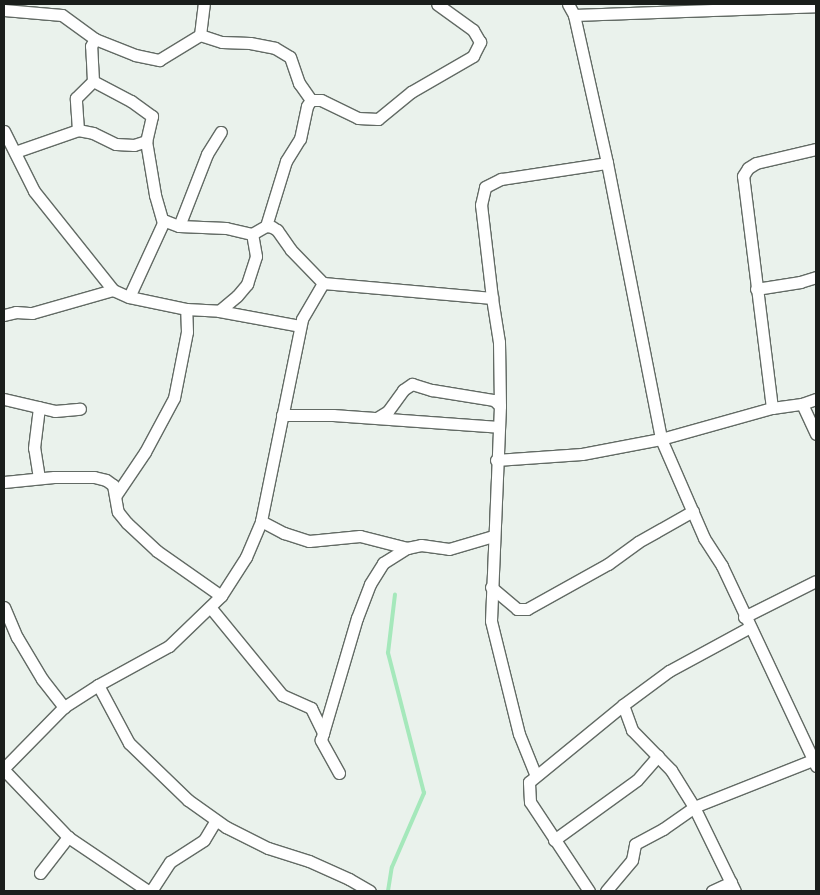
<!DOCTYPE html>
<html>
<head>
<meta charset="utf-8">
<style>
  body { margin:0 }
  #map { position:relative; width:820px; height:895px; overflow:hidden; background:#eaf2ec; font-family:"Archivo Narrow",sans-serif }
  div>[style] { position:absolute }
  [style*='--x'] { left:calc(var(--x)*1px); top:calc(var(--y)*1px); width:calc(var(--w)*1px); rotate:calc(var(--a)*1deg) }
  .stream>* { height:4px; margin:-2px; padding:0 2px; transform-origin:2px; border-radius:2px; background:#a5e8bb }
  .roads { filter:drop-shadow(1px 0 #626a64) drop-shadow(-1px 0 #626a64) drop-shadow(0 1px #626a64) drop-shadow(0 -1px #626a64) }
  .minor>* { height:11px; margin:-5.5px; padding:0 5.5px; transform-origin:5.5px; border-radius:5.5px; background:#fff }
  span { translate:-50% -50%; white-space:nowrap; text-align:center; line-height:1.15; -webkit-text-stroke:4px #f9fffb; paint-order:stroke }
  .frame { position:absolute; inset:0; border:5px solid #1a1e1b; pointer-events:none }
</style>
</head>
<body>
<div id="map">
  <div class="stream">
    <i style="--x:388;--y:891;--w:24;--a:-81"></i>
    <i style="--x:392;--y:867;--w:81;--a:-66.6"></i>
    <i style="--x:424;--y:793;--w:145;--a:-104.4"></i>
    <i style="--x:388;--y:653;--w:59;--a:-83.2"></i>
  </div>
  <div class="roads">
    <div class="minor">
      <i style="--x:568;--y:4;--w:13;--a:61"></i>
      <i style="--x:574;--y:15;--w:152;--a:77.4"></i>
      <i style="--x:607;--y:163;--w:281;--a:78.9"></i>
      <i style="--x:661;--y:439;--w:108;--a:66.5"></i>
      <i style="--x:704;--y:538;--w:33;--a:57"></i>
      <i style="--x:722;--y:566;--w:221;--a:64.8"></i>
      <i style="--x:4;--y:10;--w:58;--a:4.9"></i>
      <i style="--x:62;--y:15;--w:41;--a:36"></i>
      <i style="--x:95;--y:39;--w:43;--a:21.8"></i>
      <i style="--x:135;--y:55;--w:25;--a:12"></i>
      <i style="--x:159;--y:60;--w:48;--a:-31.4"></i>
      <i style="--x:200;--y:35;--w:31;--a:-83"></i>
      <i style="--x:574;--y:15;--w:242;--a:-2.1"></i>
      <i style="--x:200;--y:35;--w:23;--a:18"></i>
      <i style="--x:222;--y:42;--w:28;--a:2"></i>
      <i style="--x:250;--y:43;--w:25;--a:11"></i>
      <i style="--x:275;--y:48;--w:17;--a:31"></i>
      <i style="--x:290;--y:57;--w:28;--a:71"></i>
      <i style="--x:299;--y:83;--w:21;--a:55"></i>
      <i style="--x:93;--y:81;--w:43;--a:27.8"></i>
      <i style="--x:131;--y:101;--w:26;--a:36"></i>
      <i style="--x:152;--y:116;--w:26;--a:103"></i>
      <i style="--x:146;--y:141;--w:55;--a:80.5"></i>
      <i style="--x:155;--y:195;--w:29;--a:74"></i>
      <i style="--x:163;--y:223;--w:81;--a:114.7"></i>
      <i style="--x:311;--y:100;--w:10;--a:0"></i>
      <i style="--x:321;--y:100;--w:41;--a:25.9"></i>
      <i style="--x:358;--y:118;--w:20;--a:3"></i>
      <i style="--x:378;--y:119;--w:43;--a:-39.3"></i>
      <i style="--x:411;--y:92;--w:72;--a:-30.1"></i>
      <i style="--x:473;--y:56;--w:16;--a:-63"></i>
      <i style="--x:480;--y:42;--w:14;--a:-120"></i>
      <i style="--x:473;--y:30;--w:44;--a:-144.2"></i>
      <i style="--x:78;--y:130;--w:32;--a:-94"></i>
      <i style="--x:76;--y:98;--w:24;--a:-45"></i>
      <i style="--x:93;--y:81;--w:35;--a:-93"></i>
      <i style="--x:91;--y:46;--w:8;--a:-60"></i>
      <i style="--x:4;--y:131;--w:67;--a:63.4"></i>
      <i style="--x:34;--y:191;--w:127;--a:51.4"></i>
      <i style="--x:113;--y:290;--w:17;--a:24"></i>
      <i style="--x:129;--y:297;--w:58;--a:11.9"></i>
      <i style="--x:186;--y:309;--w:33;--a:3"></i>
      <i style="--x:219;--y:311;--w:82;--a:10.5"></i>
      <i style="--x:15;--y:152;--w:67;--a:-19.2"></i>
      <i style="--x:78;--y:130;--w:15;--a:11"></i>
      <i style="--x:93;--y:133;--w:25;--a:26"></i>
      <i style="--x:116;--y:144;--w:18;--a:3"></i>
      <i style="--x:134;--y:145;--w:13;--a:-18"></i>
      <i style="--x:163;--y:220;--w:17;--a:21"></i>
      <i style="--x:179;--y:226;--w:47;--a:2.4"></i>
      <i style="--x:226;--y:228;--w:27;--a:13"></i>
      <i style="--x:252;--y:234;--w:16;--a:-30"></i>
      <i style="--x:266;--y:226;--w:6;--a:9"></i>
      <i style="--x:272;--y:227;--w:6;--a:31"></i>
      <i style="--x:277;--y:230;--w:24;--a:55"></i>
      <i style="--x:291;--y:250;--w:46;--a:45.9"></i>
      <i style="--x:179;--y:226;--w:77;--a:-68.7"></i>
      <i style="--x:207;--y:154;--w:26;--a:-58"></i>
      <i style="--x:266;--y:226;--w:68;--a:-72.9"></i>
      <i style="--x:286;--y:161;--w:26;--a:-58"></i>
      <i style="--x:300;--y:139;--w:34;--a:-78"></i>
      <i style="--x:307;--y:106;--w:7;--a:-56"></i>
      <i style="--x:756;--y:289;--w:45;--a:-9"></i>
      <i style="--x:800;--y:282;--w:17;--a:-17"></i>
      <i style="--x:492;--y:298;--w:45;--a:81"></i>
      <i style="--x:499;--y:342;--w:64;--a:89.1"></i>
      <i style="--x:500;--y:406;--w:215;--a:92.4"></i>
      <i style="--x:491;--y:621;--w:116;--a:76.1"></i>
      <i style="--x:519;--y:734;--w:45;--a:68"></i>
      <i style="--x:219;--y:311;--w:23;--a:-40"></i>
      <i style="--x:237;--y:296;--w:16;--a:-50"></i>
      <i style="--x:247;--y:284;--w:29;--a:-72"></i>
      <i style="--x:256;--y:256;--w:22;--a:-100"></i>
      <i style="--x:4;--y:315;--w:12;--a:-14"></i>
      <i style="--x:16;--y:312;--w:16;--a:4"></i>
      <i style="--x:32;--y:313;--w:84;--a:-15.9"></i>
      <i style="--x:4;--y:399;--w:52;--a:13.2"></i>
      <i style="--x:55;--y:411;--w:25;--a:-5"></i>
      <i style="--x:802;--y:404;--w:33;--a:65"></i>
      <i style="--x:772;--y:408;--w:234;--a:-97.1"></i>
      <i style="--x:743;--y:176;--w:9;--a:-58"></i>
      <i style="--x:748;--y:168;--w:9;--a:-32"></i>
      <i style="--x:756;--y:163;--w:62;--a:-13.1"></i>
      <i style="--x:282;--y:415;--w:51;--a:0"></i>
      <i style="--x:333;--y:415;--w:166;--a:4.1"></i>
      <i style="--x:377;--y:418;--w:13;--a:-32"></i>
      <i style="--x:388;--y:411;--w:26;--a:-54"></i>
      <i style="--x:403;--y:390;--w:11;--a:-34"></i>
      <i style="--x:412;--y:384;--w:21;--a:17"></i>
      <i style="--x:432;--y:390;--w:63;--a:9.2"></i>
      <i style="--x:494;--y:400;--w:8;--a:45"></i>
      <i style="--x:496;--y:460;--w:86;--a:-4"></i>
      <i style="--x:582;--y:454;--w:80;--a:-10.8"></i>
      <i style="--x:661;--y:439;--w:115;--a:-15.6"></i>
      <i style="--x:772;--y:408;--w:30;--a:-8"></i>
      <i style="--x:802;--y:404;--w:15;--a:-20"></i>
      <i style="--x:39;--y:478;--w:30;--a:-99"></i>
      <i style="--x:34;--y:448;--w:41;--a:-83"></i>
      <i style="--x:4;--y:482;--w:50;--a:-5.7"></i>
      <i style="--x:54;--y:477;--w:40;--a:0"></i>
      <i style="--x:94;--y:477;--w:12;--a:14"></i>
      <i style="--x:106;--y:480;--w:9;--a:36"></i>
      <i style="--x:113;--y:485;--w:27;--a:80"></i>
      <i style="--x:118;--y:512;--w:14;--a:51"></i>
      <i style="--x:127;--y:523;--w:41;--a:43"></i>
      <i style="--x:157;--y:551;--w:78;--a:35.1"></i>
      <i style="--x:116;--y:495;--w:52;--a:-56"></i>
      <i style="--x:145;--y:452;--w:61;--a:-61.8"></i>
      <i style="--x:174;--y:398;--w:67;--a:-78.9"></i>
      <i style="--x:187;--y:332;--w:23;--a:-92"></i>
      <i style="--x:261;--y:521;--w:26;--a:28"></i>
      <i style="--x:284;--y:533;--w:26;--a:18"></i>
      <i style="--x:309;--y:541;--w:51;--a:-5.6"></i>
      <i style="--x:360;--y:536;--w:49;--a:14.3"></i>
      <i style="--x:407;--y:548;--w:14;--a:-12"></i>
      <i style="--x:421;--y:545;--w:28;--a:8"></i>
      <i style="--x:449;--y:549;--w:46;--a:-16.5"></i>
      <i style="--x:491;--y:587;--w:34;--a:40"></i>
      <i style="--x:517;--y:609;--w:10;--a:0"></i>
      <i style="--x:527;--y:609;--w:93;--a:-29.1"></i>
      <i style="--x:608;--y:564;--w:37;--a:-36"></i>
      <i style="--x:638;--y:542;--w:63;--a:-29.4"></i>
      <i style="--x:4;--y:607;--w:33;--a:67"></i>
      <i style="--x:17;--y:637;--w:49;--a:59.2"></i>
      <i style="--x:42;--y:679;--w:36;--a:52"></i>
      <i style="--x:210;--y:607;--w:114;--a:50.7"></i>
      <i style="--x:282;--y:695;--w:32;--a:24"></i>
      <i style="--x:311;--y:708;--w:28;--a:64"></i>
      <i style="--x:744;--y:617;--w:80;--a:-26.6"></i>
      <i style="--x:98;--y:685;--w:66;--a:61.9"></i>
      <i style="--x:129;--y:743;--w:82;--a:44"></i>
      <i style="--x:188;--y:800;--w:47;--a:35.4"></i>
      <i style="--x:226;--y:827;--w:47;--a:26.6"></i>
      <i style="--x:268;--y:848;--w:43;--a:17.6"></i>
      <i style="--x:309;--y:861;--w:44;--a:24.2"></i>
      <i style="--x:349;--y:879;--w:24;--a:30"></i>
      <i style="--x:623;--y:705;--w:27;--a:70"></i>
      <i style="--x:632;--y:730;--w:56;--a:45.7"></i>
      <i style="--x:671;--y:770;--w:44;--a:58.1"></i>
      <i style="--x:694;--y:807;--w:93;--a:64"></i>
      <i style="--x:4;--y:768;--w:86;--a:-45.5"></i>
      <i style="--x:64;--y:707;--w:40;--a:-32.9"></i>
      <i style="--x:98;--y:685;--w:81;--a:-28.8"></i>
      <i style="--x:169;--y:646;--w:72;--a:-43.9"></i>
      <i style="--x:221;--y:596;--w:46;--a:-57.3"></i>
      <i style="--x:246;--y:557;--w:39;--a:-67"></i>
      <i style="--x:261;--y:521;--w:206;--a:-78.5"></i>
      <i style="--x:302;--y:319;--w:42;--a:-59.7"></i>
      <i style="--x:323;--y:283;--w:170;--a:5.1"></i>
      <i style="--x:492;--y:298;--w:94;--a:-96.7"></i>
      <i style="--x:481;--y:205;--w:18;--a:-77"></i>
      <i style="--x:485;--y:187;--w:18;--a:-27"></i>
      <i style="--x:501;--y:179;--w:107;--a:-8.6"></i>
      <i style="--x:4;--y:770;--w:93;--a:46.3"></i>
      <i style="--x:68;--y:837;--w:97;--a:34"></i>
      <i style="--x:339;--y:773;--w:38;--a:-119"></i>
      <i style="--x:321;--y:740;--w:127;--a:-73.6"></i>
      <i style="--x:357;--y:618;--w:36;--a:-69"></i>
      <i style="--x:370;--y:584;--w:25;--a:-58"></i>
      <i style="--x:383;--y:563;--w:28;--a:-32"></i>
      <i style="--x:554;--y:840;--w:102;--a:-35.9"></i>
      <i style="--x:637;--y:780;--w:32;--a:-49"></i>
      <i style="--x:40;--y:873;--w:46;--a:-52.1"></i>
      <i style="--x:151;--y:891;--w:35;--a:-57"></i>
      <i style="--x:170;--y:862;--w:40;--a:-32.9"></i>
      <i style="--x:204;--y:840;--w:23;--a:-59"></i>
      <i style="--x:589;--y:891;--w:107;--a:-123.5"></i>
      <i style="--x:530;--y:802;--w:20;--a:-93"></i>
      <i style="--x:529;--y:782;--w:122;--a:-39.3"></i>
      <i style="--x:623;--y:705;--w:57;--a:-36.5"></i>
      <i style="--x:669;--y:671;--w:92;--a:-28.5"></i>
      <i style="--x:606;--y:891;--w:40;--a:-50"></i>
      <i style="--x:632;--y:860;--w:16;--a:-79"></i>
      <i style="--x:635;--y:844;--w:32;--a:-28"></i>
      <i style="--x:663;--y:829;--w:38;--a:-35"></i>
      <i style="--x:694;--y:807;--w:128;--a:-21.6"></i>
      <i style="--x:712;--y:891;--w:21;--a:-25"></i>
    </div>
  </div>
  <div class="frame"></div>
</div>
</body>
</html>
